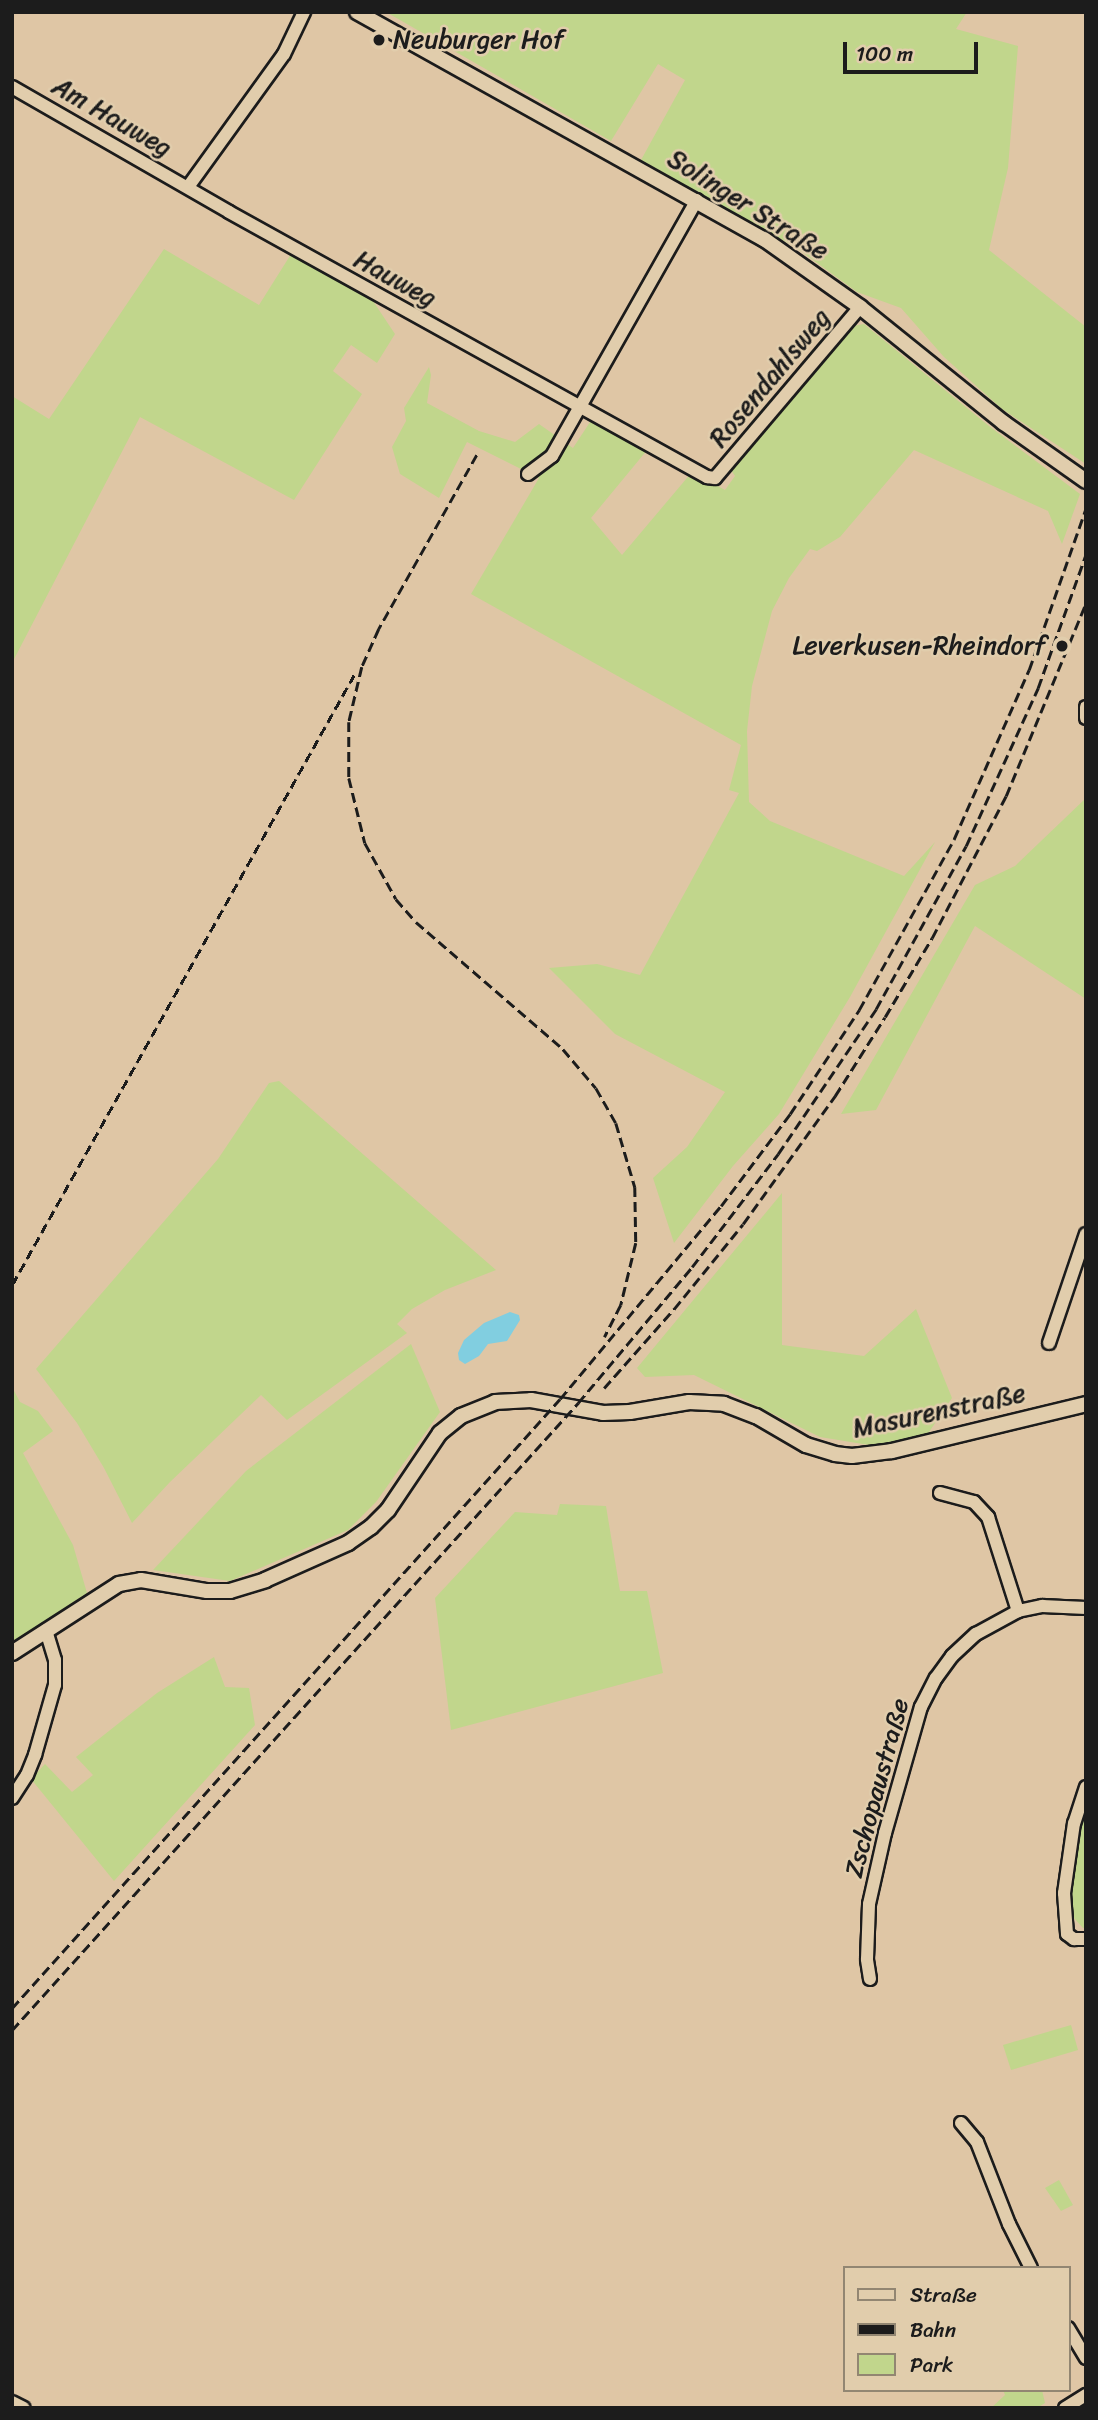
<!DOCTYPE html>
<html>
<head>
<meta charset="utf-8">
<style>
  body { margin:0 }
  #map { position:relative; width:1098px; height:2420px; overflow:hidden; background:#dfc6a5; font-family:Sriracha,sans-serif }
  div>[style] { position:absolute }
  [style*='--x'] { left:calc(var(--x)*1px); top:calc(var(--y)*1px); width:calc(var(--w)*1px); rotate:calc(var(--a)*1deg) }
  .green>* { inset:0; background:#c1d68c }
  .water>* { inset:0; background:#81cee0 }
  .roads { filter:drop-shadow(2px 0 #1c1c1c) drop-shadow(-2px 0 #1c1c1c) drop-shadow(0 2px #1c1c1c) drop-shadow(0 -2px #1c1c1c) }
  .minor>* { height:12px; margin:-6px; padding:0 6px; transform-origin:6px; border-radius:6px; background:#e1cdac }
  .major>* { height:14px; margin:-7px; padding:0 7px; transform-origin:7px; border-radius:7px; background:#e1cdac }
  .rail>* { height:2.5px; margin-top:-1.25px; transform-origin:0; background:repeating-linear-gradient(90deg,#1c1c1c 0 10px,transparent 0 15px) }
  .dots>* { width:19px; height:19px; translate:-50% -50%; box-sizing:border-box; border:4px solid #e1cdac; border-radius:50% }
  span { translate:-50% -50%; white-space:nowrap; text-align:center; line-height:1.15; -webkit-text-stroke:5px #e1cdac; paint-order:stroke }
  .poi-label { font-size:26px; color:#1c1c1c }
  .left { translate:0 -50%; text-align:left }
  .right { translate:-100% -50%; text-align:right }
  .street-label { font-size:26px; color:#1c1c1c }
  .frame { position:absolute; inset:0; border:14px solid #1c1c1c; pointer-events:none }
  .legend { position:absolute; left:843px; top:2266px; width:228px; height:126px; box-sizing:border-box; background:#e1cdac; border:2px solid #928672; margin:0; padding:9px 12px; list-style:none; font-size:21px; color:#1c1c1c }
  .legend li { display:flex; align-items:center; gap:14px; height:35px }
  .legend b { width:35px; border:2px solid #928672 }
  .scale { position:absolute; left:843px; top:42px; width:135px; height:32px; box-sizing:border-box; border:4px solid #1c1c1c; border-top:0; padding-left:9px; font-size:21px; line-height:24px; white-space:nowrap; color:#1c1c1c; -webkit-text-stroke:5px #e1cdac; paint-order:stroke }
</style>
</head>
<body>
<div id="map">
  <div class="green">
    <i style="clip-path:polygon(386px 12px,967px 12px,956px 29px,1018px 46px,1008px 168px,989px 250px,1086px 327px,1086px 464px,1002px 409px,944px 357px,901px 308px,857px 292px,795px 247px,641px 160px,685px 80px,658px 64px,611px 141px)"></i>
    <i style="clip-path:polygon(164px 249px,259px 305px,293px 251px,369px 295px,395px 334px,377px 363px,351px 345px,333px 371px,362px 394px,294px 500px,140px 417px,12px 663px,12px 396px,49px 419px)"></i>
    <i style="clip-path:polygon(864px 324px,989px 426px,1080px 494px,1062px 544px,1048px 511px,914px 450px,840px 537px,817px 551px,810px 549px,789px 578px,772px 611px,752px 686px,747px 731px,749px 802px,770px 821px,904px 876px,935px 842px,850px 997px,779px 1114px,733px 1166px,674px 1243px,653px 1178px,687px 1147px,725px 1092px,615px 1034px,549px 968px,597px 964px,640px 975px,739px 793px,729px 790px,741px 745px,471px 594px,539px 478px,467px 442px,439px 498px,400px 474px,392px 447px,406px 421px,404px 408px,429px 367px,431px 375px,427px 403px,479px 431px,515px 442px,539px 424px,573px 448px,592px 419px,648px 449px,591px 518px,622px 555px,692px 472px,725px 490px,735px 476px,729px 467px,853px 326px)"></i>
    <i style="clip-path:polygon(1086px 798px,1086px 999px,975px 926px,876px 1110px,841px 1114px,975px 885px,1015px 866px)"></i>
    <i style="clip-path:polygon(279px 1081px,496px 1270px,445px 1290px,412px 1309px,397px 1324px,407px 1333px,287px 1420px,261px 1395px,170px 1482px,132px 1523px,104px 1468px,77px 1423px,36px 1369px,218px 1159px,269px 1083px)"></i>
    <i style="clip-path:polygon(782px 1193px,782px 1345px,864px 1356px,916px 1309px,952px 1398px,925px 1438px,869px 1445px,820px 1437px,694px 1375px,645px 1377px,637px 1368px)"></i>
    <i style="clip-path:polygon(411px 1344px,440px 1412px,376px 1502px,348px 1530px,230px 1581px,153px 1570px,246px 1471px)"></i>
    <i style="clip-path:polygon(12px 1387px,20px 1402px,38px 1411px,53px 1431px,23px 1453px,73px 1545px,87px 1593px,12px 1643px)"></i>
    <i style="clip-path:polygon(560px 1504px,606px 1506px,620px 1591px,647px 1591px,663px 1673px,451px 1730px,435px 1598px,515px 1512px,557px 1515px)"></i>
    <i style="clip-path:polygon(214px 1657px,225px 1687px,249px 1688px,255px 1725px,114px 1881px,31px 1779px,45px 1764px,72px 1792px,93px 1775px,76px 1757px,157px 1693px)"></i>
    <i style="clip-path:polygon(1086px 1806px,1086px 1927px,1083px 1928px,1072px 1916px,1071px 1889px,1080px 1821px)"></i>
    <i style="clip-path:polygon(1071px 2025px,1078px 2050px,1011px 2070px,1003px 2045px)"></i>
    <i style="clip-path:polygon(1059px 2180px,1073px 2205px,1061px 2211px,1045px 2188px)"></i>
    <i style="clip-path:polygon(1003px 2390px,1042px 2390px,1045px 2403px,1037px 2408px,991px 2408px,1005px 2395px)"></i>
  </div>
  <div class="water">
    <i style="clip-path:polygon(510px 1312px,519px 1315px,520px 1320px,507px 1341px,488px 1344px,479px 1356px,465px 1364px,459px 1360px,458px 1353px,464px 1340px,484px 1323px)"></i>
  </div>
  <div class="roads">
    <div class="minor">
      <i style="--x:12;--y:87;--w:250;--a:29.9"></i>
      <i style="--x:229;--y:212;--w:547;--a:29"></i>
      <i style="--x:707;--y:477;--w:8;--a:7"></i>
      <i style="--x:715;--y:478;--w:224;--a:-49.7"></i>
      <i style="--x:188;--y:187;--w:164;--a:-54.2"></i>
      <i style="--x:284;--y:54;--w:47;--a:-64.5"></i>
      <i style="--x:528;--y:474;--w:30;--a:-37"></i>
      <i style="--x:552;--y:456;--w:294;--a:-60.5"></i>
      <i style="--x:1086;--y:707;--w:11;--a:90"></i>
      <i style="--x:1049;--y:1343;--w:115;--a:-71.3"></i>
      <i style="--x:940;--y:1493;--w:35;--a:15"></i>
      <i style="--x:974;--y:1502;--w:21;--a:47"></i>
      <i style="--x:988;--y:1517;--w:99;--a:72.3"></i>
      <i style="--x:1086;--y:1787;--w:38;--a:108"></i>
      <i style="--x:1074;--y:1823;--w:71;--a:98.1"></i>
      <i style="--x:1064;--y:1893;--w:41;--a:85.8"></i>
      <i style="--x:1067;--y:1934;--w:9;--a:36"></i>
      <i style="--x:1074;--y:1939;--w:12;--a:0"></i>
      <i style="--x:12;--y:1798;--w:27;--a:-57"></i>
      <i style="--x:27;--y:1775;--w:22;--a:-68"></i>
      <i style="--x:35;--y:1755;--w:73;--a:-74.1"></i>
      <i style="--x:55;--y:1685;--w:25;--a:-90"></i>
      <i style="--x:55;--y:1660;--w:31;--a:-107"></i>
      <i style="--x:870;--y:1979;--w:20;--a:-99"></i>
      <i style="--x:867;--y:1959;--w:55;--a:-87.9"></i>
      <i style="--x:869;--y:1904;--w:73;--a:-77.3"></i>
      <i style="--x:885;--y:1833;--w:131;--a:-74.1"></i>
      <i style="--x:921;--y:1707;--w:33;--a:-63"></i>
      <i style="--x:936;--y:1678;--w:27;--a:-54"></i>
      <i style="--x:952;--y:1656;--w:33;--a:-43"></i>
      <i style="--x:976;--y:1634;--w:48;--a:-28.7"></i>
      <i style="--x:1018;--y:1611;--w:25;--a:-12"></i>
      <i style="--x:1042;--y:1606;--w:44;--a:2.6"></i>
      <i style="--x:961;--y:2123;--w:25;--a:50"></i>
      <i style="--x:977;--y:2142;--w:88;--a:68.7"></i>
      <i style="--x:1009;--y:2224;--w:49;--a:63.4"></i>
      <i style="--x:1068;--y:2328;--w:35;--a:59"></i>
      <i style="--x:12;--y:2402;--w:13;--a:27"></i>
      <i style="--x:1065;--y:2408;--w:25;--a:-32"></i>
    </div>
    <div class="major">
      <i style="--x:357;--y:12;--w:466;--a:29.2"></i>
      <i style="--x:764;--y:239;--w:118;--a:35.3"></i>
      <i style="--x:860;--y:307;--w:185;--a:38.9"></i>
      <i style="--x:1004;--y:423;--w:100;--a:35.3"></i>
      <i style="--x:12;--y:1653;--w:127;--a:-32.8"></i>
      <i style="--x:119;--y:1584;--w:22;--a:-10"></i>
      <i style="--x:141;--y:1580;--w:67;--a:9.5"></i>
      <i style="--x:207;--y:1591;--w:23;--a:0"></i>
      <i style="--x:230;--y:1591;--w:37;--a:-17"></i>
      <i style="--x:265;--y:1580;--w:91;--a:-24"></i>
      <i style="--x:348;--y:1543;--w:28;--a:-35"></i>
      <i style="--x:371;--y:1527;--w:24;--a:-45"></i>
      <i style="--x:388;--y:1510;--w:93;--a:-56"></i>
      <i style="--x:440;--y:1433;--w:27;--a:-39"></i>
      <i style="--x:461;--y:1416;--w:37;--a:-22"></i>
      <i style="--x:495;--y:1402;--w:36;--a:-3"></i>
      <i style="--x:531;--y:1400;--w:73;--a:10.2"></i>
      <i style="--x:603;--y:1413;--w:27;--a:-2"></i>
      <i style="--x:630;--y:1412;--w:60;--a:-9.6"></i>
      <i style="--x:689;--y:1402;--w:35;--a:3"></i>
      <i style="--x:724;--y:1404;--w:34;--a:21"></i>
      <i style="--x:756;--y:1416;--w:58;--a:30.1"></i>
      <i style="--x:806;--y:1445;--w:30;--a:17"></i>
      <i style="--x:835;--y:1454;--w:17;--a:7"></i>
      <i style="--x:852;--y:1456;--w:40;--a:-7.1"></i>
      <i style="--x:892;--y:1451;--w:200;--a:-13.6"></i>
    </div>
  </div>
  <div class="rail">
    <i style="--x:477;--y:455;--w:200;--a:119.4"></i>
    <i style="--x:379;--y:629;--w:42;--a:114.1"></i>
    <i style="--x:362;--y:667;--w:57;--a:103.3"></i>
    <i style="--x:349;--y:722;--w:56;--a:90"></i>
    <i style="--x:349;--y:778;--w:67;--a:76.2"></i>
    <i style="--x:365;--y:843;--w:64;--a:61"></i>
    <i style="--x:396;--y:899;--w:30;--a:49"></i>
    <i style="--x:416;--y:922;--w:194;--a:40.8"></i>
    <i style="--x:563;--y:1049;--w:51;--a:49.8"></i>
    <i style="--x:596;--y:1088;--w:40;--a:60.3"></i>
    <i style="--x:616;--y:1123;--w:67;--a:73.5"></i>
    <i style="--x:635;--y:1187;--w:56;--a:89"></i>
    <i style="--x:636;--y:1243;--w:64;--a:103.6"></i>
    <i style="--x:621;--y:1305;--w:36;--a:117"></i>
    <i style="--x:12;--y:1285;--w:699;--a:-60.72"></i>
    <i style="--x:604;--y:1388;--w:106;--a:-48.5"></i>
    <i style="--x:674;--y:1309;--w:109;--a:-50.9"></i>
    <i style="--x:743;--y:1224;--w:158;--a:-54.3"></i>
    <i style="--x:835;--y:1096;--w:93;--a:-57.7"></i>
    <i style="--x:885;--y:1017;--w:92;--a:-59.3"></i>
    <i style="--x:932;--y:938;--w:160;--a:-62.5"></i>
    <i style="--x:1006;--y:796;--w:209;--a:-67.5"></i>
    <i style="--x:12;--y:2008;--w:819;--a:-48.02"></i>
    <i style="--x:560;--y:1399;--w:251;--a:-50.2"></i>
    <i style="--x:721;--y:1206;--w:115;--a:-53.1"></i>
    <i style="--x:790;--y:1114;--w:125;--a:-56.4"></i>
    <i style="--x:859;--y:1010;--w:196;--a:-60.9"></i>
    <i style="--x:954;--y:839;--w:185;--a:-66.1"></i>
    <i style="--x:1029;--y:670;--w:172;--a:-70.6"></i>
    <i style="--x:12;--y:2030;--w:845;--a:-47.93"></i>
    <i style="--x:578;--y:1403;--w:177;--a:-50"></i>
    <i style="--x:692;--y:1267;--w:142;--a:-52.7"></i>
    <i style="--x:778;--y:1154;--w:175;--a:-55.9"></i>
    <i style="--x:876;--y:1009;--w:186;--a:-61.1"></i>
    <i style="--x:966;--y:846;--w:174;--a:-65.5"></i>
    <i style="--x:1038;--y:688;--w:142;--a:-70.3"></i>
  </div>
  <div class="dots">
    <i style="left:379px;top:40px;background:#1c1c1c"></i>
    <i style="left:1062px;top:646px;background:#1c1c1c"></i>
  </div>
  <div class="poi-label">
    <span class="left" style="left:393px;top:40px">Neuburger Hof</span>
    <span class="right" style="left:1046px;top:646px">Leverkusen-Rheindorf</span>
  </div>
  <div class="street-label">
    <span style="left:112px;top:117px;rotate:30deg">Am Hauweg</span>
    <span style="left:748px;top:205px;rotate:32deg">Solinger Straße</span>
    <span style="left:395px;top:279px;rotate:29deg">Hauweg</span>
    <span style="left:770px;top:378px;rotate:-50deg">Rosendahlsweg</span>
    <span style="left:939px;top:1411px;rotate:-12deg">Masurenstraße</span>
    <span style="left:877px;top:1788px;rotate:-75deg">Zschopaustraße</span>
  </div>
  <div class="frame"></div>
  <ul class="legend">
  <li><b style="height:9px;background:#e1cdac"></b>Straße</li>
  <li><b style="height:9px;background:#1c1c1c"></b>Bahn</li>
  <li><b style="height:19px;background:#c1d68c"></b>Park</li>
  </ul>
  <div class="scale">100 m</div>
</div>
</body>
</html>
